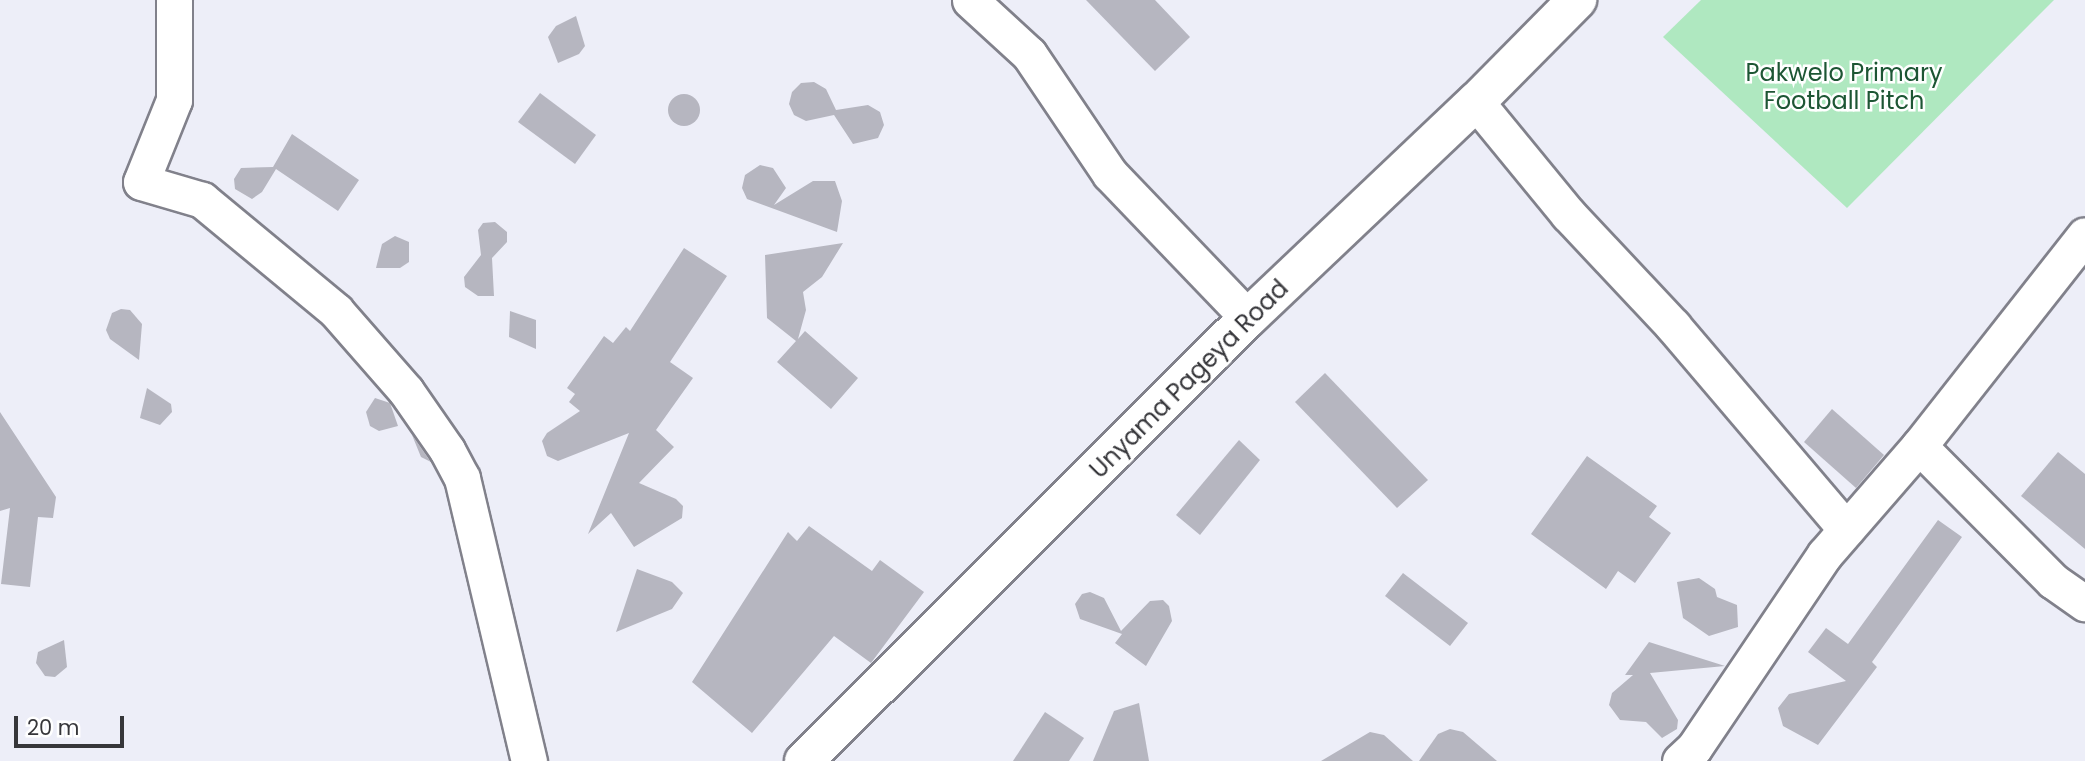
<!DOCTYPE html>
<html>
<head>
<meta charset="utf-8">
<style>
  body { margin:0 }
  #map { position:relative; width:2085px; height:761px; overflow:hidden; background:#edeef8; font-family:Poppins,sans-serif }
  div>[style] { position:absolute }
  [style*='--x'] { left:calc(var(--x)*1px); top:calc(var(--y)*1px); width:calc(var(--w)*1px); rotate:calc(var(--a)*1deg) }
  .green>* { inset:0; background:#afe8c0 }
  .building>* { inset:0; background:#b6b6c0 }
  .round { border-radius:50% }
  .roads { filter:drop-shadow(2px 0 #81818b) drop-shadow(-2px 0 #81818b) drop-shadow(0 2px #81818b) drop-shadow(0 -2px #81818b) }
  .minor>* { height:35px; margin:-17.5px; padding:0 17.5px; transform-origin:17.5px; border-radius:17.5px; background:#fff }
  .tertiary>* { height:38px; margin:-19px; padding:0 19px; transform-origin:19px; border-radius:19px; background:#fff }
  span { translate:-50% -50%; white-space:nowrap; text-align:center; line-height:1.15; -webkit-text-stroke:5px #fff; paint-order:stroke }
  .park-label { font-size:24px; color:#1d5634 }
  .street-label { font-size:24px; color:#36363a }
  .scale { position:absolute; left:14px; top:716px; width:110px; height:32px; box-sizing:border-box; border:4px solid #36363a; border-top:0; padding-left:9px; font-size:21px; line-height:24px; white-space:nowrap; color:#36363a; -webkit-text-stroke:5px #fff; paint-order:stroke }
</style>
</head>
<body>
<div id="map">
  <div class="green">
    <i style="clip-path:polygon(1701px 0,2054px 0,1847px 208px,1663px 37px)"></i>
  </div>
  <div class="building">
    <i style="clip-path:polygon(1086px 0,1155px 0,1190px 37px,1155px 71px)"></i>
    <i style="clip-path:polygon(576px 16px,585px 46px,579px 54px,558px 63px,548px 37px,556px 26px)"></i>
    <i style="clip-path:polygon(814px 82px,826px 89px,836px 110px,868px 105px,880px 112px,884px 125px,878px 138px,853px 144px,834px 115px,806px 121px,794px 115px,789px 104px,792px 92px,801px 83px)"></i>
    <i style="clip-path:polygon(540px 93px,596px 135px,575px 164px,518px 122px)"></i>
    <i class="round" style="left:668px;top:94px;width:32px;height:32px"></i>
    <i style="clip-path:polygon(292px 134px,359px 180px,338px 211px,276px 169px,262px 192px,252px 199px,235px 189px,234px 179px,241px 168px,273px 167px)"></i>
    <i style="clip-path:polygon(760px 165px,773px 168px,786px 188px,774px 205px,813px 181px,835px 181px,842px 201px,837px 232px,747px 199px,742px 188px,745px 175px)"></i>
    <i style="clip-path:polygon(495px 222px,507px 232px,507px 242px,492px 258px,494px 296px,478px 296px,465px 287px,464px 277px,481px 255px,478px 230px,483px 223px)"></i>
    <i style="clip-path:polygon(395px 236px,409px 242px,409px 262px,400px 268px,376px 268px,382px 244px)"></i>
    <i style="clip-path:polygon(843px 243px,822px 277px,803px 292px,806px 310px,798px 339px,805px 331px,858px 378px,831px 409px,777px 362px,796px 341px,767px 318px,765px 255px)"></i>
    <i style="clip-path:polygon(684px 248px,727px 276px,670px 362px,693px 378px,656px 430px,674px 447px,639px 483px,676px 499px,683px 506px,682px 518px,634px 547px,611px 513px,588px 534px,629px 433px,558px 461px,547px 456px,542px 441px,547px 433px,580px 411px,569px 402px,575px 394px,567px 388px,604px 336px,613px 343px,626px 327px,630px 331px)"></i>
    <i style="clip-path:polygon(121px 309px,130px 310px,142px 324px,139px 360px,110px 339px,106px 330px,112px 313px)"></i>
    <i style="clip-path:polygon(510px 311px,536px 320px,536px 349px,509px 337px)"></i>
    <i style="clip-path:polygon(1325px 373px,1428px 480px,1397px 508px,1295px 402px)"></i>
    <i style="clip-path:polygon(147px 388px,171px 404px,172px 412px,160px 425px,140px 418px)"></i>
    <i style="clip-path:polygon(375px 398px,390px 403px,398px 426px,379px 431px,370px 426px,366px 412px)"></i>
    <i style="clip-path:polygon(1832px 409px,1884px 455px,1856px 488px,1804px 442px)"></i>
    <i style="clip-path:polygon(0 412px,56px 497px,53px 518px,38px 517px,30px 587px,1px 584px,10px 508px,0 511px)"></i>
    <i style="clip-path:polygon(412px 435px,430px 461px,431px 462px,421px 457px)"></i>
    <i style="clip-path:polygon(1239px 440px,1260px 460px,1200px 535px,1176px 515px)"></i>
    <i style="clip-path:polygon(2058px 452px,2085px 474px,2085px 549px,2021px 496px)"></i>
    <i style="clip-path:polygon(1587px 456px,1657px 506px,1649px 517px,1671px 533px,1635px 583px,1618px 571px,1606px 589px,1531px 534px)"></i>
    <i style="clip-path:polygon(1938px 520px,1962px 537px,1872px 662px,1877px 667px,1818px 745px,1783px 726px,1778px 708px,1789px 694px,1846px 681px,1808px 652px,1826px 628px,1848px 644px)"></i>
    <i style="clip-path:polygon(809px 526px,872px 571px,880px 560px,924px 592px,871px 663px,834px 636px,752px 733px,692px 682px,788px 532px,797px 541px)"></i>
    <i style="clip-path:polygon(637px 569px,672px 582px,683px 593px,672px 609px,616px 632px)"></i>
    <i style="clip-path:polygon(1403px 573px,1468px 623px,1450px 646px,1385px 596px)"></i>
    <i style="clip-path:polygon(1699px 578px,1715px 589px,1717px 597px,1737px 605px,1738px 627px,1709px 636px,1683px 618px,1677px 582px)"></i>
    <i style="clip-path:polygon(1090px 592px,1104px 598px,1121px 631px,1150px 601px,1163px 600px,1169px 606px,1172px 621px,1146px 666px,1115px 643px,1122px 634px,1080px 619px,1075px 604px,1082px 594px)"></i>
    <i style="clip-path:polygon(64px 640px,67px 667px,55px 677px,45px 676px,36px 663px,38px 652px)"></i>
    <i style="clip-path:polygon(1649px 642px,1725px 666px,1650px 673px,1678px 720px,1677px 729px,1662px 738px,1646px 722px,1620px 720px,1609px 705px,1612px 693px,1633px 675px,1625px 675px)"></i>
    <i style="clip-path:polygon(1139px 703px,1149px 761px,1093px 761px,1114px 711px)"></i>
    <i style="clip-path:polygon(1045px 712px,1084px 738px,1069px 761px,1013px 761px)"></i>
    <i style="clip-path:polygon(1450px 729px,1463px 732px,1497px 761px,1419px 761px,1438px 734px)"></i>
    <i style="clip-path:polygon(1370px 732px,1384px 735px,1413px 761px,1321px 761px)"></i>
  </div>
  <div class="roads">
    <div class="minor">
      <i style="--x:174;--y:0;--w:100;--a:90"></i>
      <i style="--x:174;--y:100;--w:88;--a:111.9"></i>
      <i style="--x:141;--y:182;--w:64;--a:16.4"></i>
      <i style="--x:202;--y:200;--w:174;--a:39.6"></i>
      <i style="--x:336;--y:311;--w:106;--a:48.8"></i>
      <i style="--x:406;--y:391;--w:72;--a:55.2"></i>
      <i style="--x:447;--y:450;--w:32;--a:62"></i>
      <i style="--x:462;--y:478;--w:291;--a:76.7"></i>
      <i style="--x:970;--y:0;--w:80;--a:42.5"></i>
      <i style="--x:1029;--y:54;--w:145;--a:56"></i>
      <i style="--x:1110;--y:174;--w:199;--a:46.2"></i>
      <i style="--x:1476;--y:102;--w:145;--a:50.6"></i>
      <i style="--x:1568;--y:214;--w:154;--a:46.8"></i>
      <i style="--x:1673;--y:326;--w:267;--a:49.6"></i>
      <i style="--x:1919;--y:446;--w:190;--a:45.2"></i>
      <i style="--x:2053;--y:581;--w:39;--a:35"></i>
      <i style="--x:1680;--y:761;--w:19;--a:-43"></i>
      <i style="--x:1694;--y:748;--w:234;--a:-56"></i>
      <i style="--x:1825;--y:554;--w:143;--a:-49"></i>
      <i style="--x:1919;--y:446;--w:268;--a:-51.8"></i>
    </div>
    <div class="tertiary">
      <i style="--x:804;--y:761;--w:627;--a:-44.94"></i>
      <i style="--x:1248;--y:318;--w:314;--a:-43.5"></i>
      <i style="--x:1476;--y:102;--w:144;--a:-45.3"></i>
    </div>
  </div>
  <div class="park-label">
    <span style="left:1844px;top:87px">Pakwelo Primary<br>Football Pitch</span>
  </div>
  <div class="street-label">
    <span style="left:1189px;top:379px;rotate:-45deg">Unyama Pageya Road</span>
  </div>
  <div class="scale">20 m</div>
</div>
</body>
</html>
